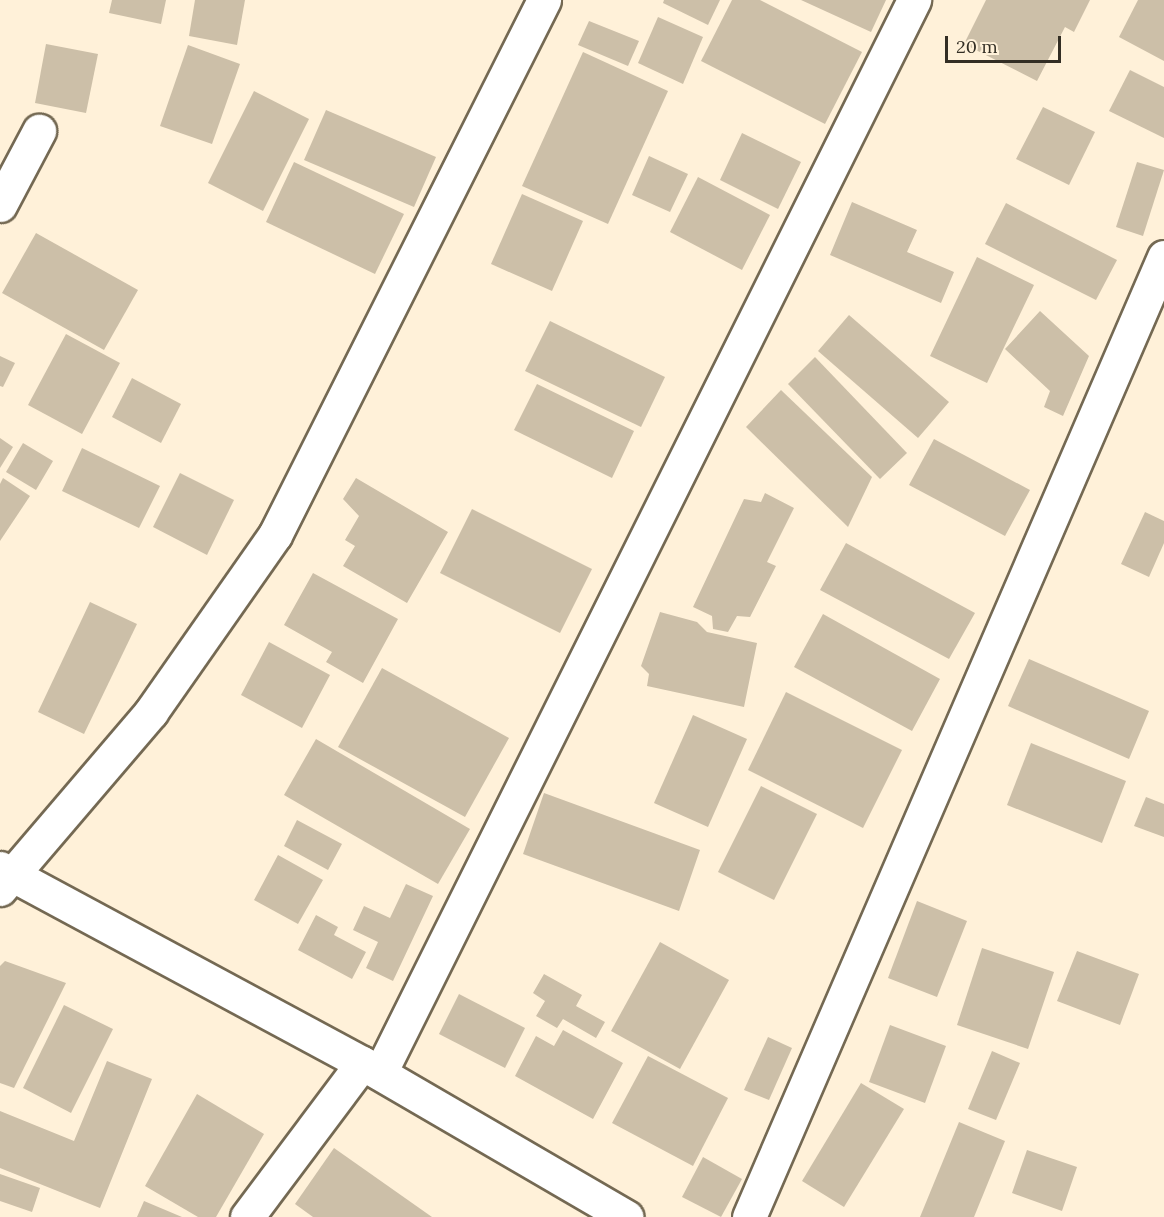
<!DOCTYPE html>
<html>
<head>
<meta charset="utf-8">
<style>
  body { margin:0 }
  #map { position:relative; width:1164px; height:1217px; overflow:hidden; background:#fff1d9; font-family:Lora,serif }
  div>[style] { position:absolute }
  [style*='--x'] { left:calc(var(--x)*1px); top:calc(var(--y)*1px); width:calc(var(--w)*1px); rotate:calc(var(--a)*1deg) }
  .building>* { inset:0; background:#ccbfa8 }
  .roads { filter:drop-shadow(2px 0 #746953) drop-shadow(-2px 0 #746953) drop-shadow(0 2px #746953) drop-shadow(0 -2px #746953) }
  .minor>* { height:33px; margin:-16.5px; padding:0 16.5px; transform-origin:16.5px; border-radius:16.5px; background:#fff }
  .tertiary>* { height:33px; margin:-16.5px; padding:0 16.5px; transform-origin:16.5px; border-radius:16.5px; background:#fff }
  span { translate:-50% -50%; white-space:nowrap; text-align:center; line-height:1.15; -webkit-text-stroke:4.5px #fff1d9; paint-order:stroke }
  .scale { position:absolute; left:945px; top:36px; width:116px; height:27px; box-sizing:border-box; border:3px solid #332e24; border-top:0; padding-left:8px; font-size:18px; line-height:21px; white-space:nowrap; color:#332e24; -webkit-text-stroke:4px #fff1d9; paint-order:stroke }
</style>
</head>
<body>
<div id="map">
  <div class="building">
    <i style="clip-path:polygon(112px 0,166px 0,161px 24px,109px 13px)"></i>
    <i style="clip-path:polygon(195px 0,245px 0,237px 45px,189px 36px)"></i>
    <i style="clip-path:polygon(664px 0,720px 0,708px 25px,663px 3px)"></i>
    <i style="clip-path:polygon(732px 0,760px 0,862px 52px,825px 124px,701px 61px)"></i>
    <i style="clip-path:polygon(801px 0,886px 0,871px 32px)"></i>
    <i style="clip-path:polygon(986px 0,1090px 0,1074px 32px,1065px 27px,1037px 81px,964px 44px)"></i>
    <i style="clip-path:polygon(1138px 0,1164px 0,1164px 61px,1119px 37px)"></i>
    <i style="clip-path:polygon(658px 17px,703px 37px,683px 84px,638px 63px)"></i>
    <i style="clip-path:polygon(589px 21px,639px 41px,628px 66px,578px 45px)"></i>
    <i style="clip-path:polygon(46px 44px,98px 54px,86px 113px,35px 103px)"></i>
    <i style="clip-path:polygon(188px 45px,240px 64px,212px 144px,160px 126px)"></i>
    <i style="clip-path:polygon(583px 52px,668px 91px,608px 224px,522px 186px)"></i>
    <i style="clip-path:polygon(1130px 70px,1164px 87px,1164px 138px,1109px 111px)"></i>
    <i style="clip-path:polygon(254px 91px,309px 119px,263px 211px,208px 183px)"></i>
    <i style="clip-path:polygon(1043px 107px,1095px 132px,1069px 185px,1016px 159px)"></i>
    <i style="clip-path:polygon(326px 110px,436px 157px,414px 207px,304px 160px)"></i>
    <i style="clip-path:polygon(742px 133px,801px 162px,778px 209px,720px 180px)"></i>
    <i style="clip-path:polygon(649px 156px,688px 174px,670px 212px,632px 195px)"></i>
    <i style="clip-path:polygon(294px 162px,404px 214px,375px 274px,266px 222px)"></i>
    <i style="clip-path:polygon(1137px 162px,1164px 170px,1143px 236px,1116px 227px)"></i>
    <i style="clip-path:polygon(698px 177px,770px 215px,742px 270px,670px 232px)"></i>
    <i style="clip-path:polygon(522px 194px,583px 221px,552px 291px,491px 264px)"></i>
    <i style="clip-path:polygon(852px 202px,917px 230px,907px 252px,954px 272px,941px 303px,830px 255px)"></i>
    <i style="clip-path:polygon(1006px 203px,1117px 260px,1096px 300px,985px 244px)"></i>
    <i style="clip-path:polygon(36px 233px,138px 290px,104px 350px,2px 293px)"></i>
    <i style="clip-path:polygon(977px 257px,1034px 285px,987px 383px,930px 356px)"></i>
    <i style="clip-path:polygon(1040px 311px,1089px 356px,1063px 416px,1044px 407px,1050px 391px,1005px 349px)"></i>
    <i style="clip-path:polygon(849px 315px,949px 402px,918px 438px,818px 351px)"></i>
    <i style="clip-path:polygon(550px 321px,665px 377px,641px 427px,525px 371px)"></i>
    <i style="clip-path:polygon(66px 334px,120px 363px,82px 434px,28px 405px)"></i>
    <i style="clip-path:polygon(0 356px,15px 363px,3px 387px,0 386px)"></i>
    <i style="clip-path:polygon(815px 357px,907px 453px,880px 479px,788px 384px)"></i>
    <i style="clip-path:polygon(132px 378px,181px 404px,161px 443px,112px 417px)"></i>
    <i style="clip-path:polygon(537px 384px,634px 431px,612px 478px,514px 430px)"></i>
    <i style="clip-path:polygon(781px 390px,872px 477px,848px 527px,746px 427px)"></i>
    <i style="clip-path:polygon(0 438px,13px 447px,0 468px)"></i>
    <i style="clip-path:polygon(934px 439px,1030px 490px,1005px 536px,909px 485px)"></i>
    <i style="clip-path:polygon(23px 443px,53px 461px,36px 490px,6px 472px)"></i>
    <i style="clip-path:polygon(82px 448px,160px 486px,139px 528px,62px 491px)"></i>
    <i style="clip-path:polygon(180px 473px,234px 500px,207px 555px,153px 527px)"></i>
    <i style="clip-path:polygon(3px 478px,30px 496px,0 541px,0 484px)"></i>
    <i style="clip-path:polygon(356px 478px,448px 532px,407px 603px,343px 566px,355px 546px,345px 540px,359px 516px,343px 499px)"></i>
    <i style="clip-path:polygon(765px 493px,794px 508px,767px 562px,776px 566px,750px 617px,737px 616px,728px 632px,713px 629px,712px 616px,693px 607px,744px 499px,761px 502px)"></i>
    <i style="clip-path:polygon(472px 509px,592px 569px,560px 633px,440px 573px)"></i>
    <i style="clip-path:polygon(1145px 512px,1164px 521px,1164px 543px,1149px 577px,1121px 564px)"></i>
    <i style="clip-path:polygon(846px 543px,975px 613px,949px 659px,820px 590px)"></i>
    <i style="clip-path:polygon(313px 573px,398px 619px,363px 683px,326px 662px,332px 652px,284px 625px)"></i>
    <i style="clip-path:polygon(90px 602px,137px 624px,84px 734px,38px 712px)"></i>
    <i style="clip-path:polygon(660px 612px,697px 622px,707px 632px,757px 643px,744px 707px,647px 686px,649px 674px,641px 666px)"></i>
    <i style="clip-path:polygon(823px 614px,940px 679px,912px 731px,794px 667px)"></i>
    <i style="clip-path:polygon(269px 642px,330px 675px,302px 728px,241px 695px)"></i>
    <i style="clip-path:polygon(1029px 659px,1149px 711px,1129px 759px,1008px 706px)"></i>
    <i style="clip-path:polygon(382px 668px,509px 738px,465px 817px,338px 747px)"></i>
    <i style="clip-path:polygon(786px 692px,902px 750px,863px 828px,748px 770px)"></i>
    <i style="clip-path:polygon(693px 715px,747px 739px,708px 827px,654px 803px)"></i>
    <i style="clip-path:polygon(316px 739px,470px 829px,438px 884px,284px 795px)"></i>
    <i style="clip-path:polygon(1031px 743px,1126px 781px,1102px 843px,1007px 805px)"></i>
    <i style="clip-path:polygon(761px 786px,817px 814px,774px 900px,718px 872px)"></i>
    <i style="clip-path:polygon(544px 793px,700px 850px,679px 911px,523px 854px)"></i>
    <i style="clip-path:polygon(1146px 797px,1164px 804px,1164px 837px,1134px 826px)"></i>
    <i style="clip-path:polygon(297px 820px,342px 844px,328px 870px,284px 846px)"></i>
    <i style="clip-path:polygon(278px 855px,323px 880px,298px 924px,254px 900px)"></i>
    <i style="clip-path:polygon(406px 884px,433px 896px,393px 981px,366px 968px,378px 942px,353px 930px,364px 906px,390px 918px)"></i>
    <i style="clip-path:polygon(917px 901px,967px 921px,937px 997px,888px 978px)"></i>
    <i style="clip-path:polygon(316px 915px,338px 927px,334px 935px,366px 952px,352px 979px,298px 950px)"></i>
    <i style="clip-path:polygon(660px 942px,729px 980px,680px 1069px,611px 1031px)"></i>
    <i style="clip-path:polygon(982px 948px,1054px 972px,1028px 1049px,957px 1025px)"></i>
    <i style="clip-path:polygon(1077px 951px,1139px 974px,1120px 1025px,1057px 1001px)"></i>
    <i style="clip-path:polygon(5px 961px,66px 983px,14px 1088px,0 1083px,0 966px)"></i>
    <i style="clip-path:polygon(544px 974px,582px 995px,576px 1006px,605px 1022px,596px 1038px,563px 1019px,557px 1028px,536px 1016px,545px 1001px,533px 993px)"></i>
    <i style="clip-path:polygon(459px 994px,525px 1028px,505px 1068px,439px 1034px)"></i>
    <i style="clip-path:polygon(64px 1005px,113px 1029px,71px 1113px,23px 1088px)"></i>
    <i style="clip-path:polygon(890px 1025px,946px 1046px,925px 1103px,869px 1082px)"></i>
    <i style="clip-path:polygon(563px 1030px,623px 1063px,593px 1119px,515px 1076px,536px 1036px,554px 1046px)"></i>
    <i style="clip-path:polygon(768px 1037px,792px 1048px,769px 1100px,744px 1090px)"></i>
    <i style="clip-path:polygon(992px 1051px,1020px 1063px,996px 1120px,968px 1109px)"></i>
    <i style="clip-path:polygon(648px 1056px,728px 1098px,693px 1166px,612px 1123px)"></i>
    <i style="clip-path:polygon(107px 1061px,152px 1079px,100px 1208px,0 1168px,0 1111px,74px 1141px)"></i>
    <i style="clip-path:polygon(861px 1083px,904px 1109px,844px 1207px,802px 1181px)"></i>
    <i style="clip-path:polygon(197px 1094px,264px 1134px,216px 1217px,198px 1217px,145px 1186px)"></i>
    <i style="clip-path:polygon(959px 1122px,1005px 1141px,974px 1217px,920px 1217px)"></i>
    <i style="clip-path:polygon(334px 1148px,432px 1217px,313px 1217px,295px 1204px)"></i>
    <i style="clip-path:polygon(1027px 1150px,1077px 1167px,1062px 1211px,1012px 1193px)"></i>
    <i style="clip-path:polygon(703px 1157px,742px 1179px,721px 1217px,682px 1197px)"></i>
    <i style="clip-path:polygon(0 1174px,40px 1188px,32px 1212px,0 1201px)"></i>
    <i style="clip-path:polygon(144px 1201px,182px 1217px,137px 1217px)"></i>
  </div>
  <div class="roads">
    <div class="minor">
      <i style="--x:0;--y:205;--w:84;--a:-62.2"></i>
      <i style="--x:0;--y:889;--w:233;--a:-49.5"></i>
      <i style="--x:151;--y:712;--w:216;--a:-55"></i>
      <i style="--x:275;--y:535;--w:599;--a:-63.31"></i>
      <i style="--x:380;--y:1073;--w:1199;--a:-63.54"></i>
      <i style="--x:247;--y:1217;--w:192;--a:-53.2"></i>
      <i style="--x:749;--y:1217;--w:1046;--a:-66.62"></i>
    </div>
    <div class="tertiary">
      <i style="--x:0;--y:868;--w:411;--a:28.3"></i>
      <i style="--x:362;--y:1063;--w:306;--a:30.2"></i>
    </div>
  </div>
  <div class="scale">20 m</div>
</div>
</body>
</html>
